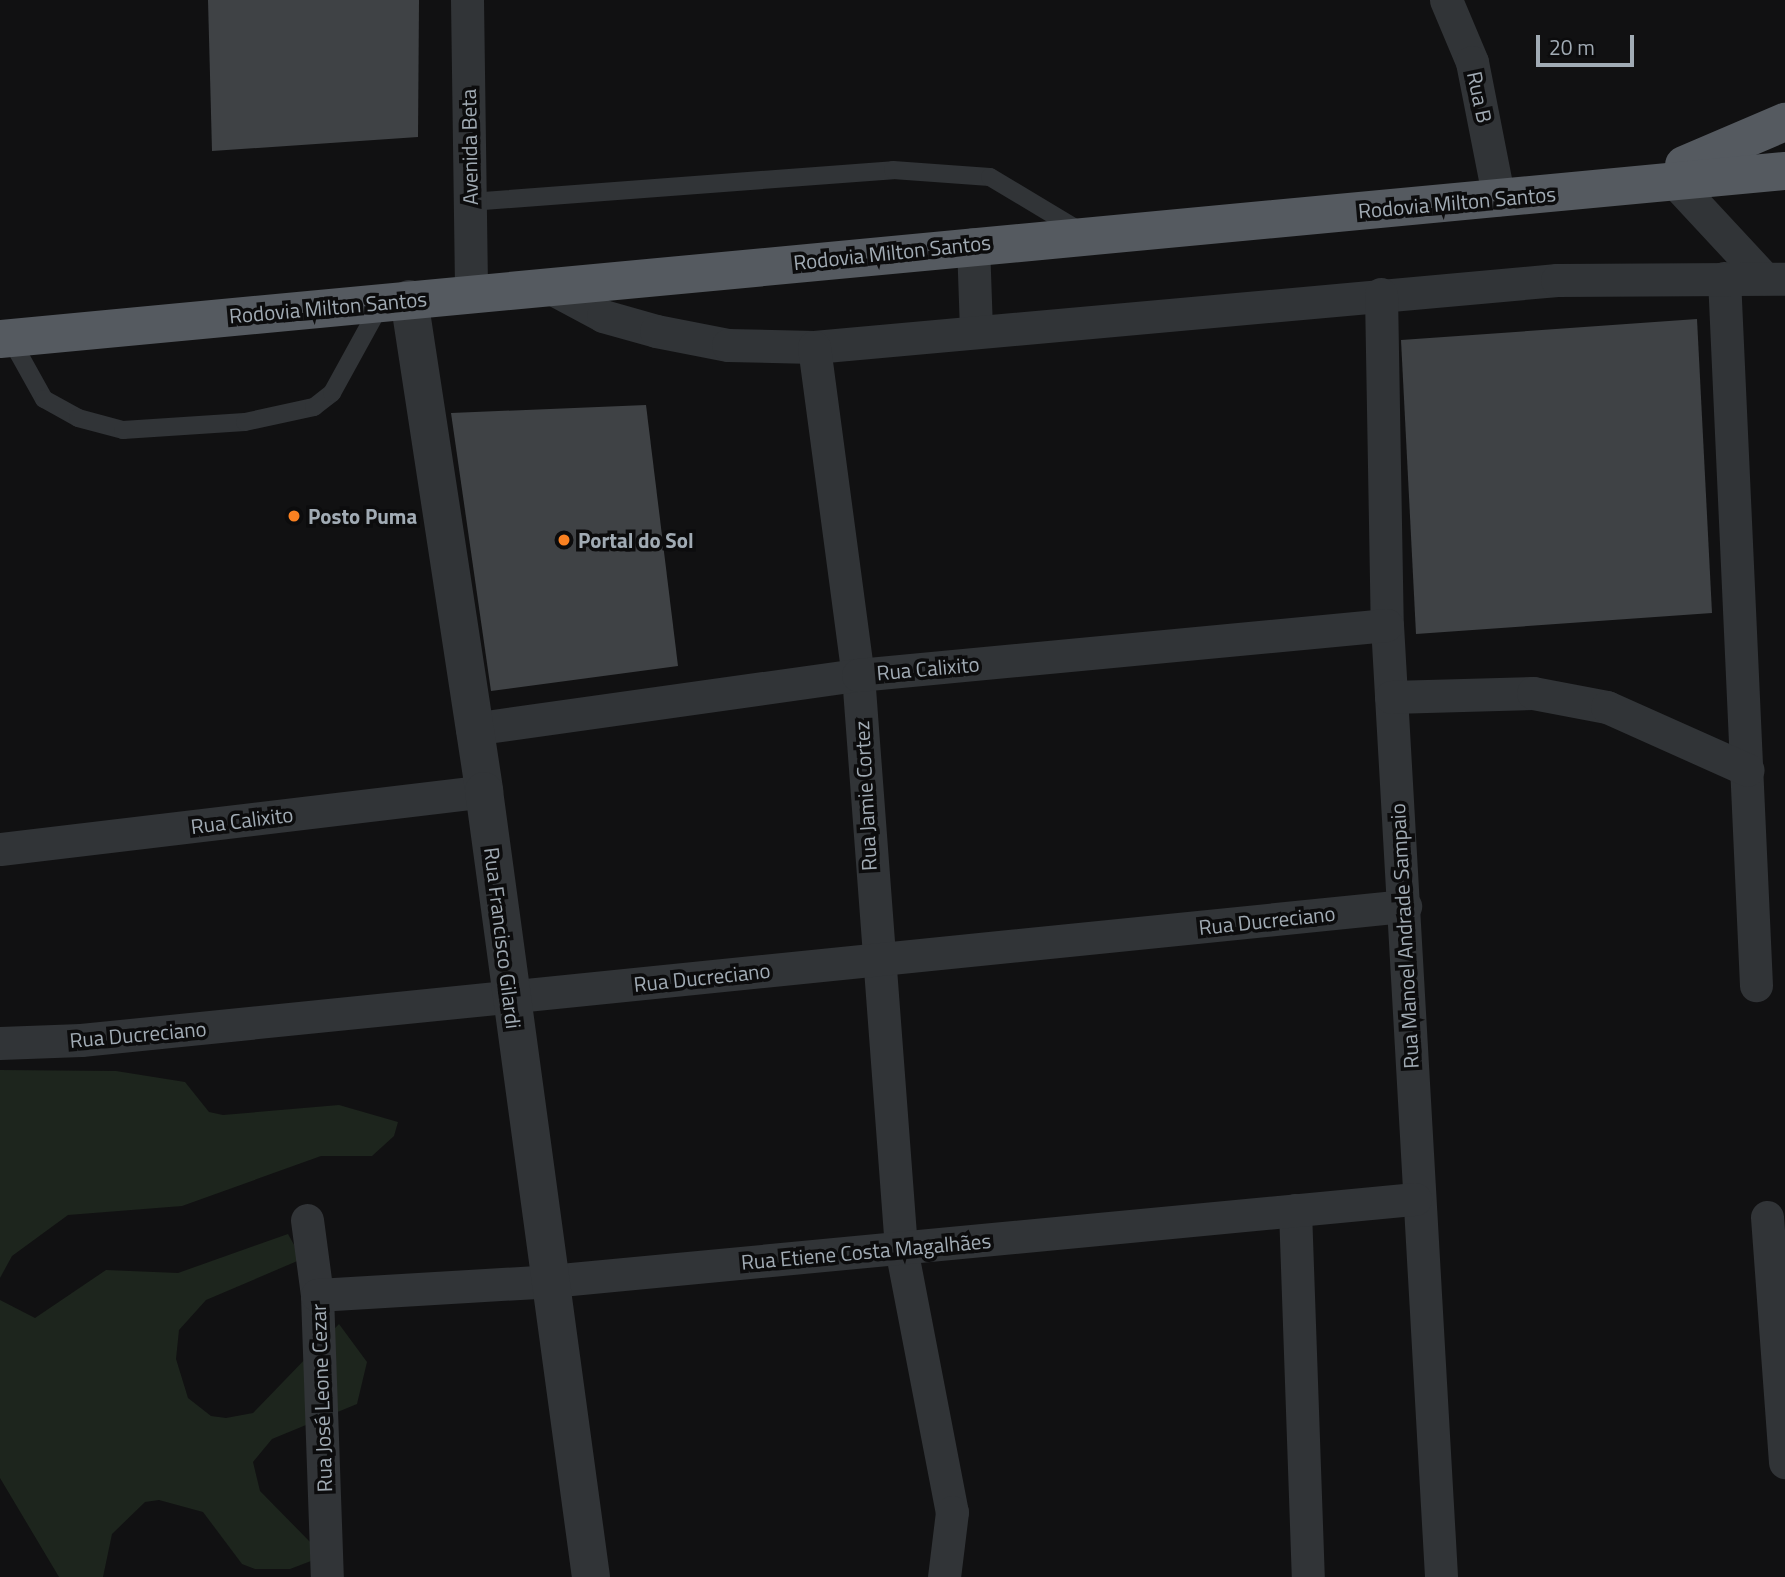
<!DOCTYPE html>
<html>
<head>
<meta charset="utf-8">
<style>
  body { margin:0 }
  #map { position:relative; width:1785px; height:1577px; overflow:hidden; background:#111112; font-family:"Titillium Web",sans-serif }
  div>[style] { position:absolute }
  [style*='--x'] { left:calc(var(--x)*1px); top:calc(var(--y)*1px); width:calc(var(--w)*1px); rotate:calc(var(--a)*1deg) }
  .green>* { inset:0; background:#1d251d }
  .building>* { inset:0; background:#3f4245 }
  .service>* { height:18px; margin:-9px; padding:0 9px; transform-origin:9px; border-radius:9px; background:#313437 }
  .minor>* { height:33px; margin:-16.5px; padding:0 16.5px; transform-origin:16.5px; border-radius:16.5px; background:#313437 }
  .tertiary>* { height:38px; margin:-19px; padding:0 19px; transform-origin:19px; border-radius:19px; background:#313437 }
  .trunk>* { height:38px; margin:-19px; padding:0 19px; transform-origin:19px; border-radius:19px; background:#555a60 }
  .dots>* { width:19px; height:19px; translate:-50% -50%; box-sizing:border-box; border:4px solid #0c0c0d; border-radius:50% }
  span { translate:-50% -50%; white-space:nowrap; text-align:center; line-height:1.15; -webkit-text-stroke:7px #0c0c0d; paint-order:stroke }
  .street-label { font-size:21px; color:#a1abb4 }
  .poi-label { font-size:21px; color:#a1abb4; font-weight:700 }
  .left { translate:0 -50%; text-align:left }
  .scale { position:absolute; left:1536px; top:35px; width:98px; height:32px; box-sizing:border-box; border:4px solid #a1abb4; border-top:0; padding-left:9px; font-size:21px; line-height:24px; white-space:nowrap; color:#a1abb4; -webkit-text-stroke:5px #0c0c0d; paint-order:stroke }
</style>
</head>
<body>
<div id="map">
  <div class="green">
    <i style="clip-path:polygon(0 1070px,116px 1071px,185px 1082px,209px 1112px,223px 1115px,339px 1105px,398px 1122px,394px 1136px,372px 1156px,321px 1156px,182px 1206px,68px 1215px,12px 1256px,0 1278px)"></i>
    <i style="clip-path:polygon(288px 1234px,302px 1259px,206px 1300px,179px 1330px,176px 1359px,188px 1398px,211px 1416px,226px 1418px,253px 1413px,339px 1324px,367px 1362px,357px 1404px,272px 1439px,253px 1462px,260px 1491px,315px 1547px,311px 1561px,290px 1569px,255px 1569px,242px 1564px,203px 1512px,159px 1500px,145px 1502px,112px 1534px,103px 1577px,59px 1577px,0 1478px,0 1300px,35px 1318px,106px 1270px,178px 1273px)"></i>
  </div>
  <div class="building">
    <i style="clip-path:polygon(208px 0,419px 0,418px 137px,212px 151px)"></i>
    <i style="clip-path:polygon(1697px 319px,1712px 613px,1416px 634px,1401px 340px)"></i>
    <i style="clip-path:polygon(646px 405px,678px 666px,491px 691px,451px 413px)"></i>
  </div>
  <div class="service">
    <i style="--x:470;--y:202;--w:424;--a:-4.3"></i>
    <i style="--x:893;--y:170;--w:97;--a:4.1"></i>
    <i style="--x:990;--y:177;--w:105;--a:31"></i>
    <i style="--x:10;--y:338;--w:70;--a:60.9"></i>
    <i style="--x:44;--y:399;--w:39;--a:29"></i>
    <i style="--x:78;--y:418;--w:47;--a:14.9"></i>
    <i style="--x:123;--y:430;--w:122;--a:-3.8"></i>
    <i style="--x:245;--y:422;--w:71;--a:-12.3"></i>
    <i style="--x:314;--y:407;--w:23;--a:-38"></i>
    <i style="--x:332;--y:393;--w:104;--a:-61.2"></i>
  </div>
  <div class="minor">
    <i style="--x:467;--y:0;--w:294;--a:89.2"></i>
    <i style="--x:1446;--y:0;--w:67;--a:67.2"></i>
    <i style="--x:1472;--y:62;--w:140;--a:78.9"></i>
    <i style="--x:1673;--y:180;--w:134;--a:47.1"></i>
    <i style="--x:973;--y:244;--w:88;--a:88"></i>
    <i style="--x:1724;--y:278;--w:708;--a:87.41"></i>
    <i style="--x:549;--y:287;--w:61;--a:28.2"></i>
    <i style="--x:603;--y:316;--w:55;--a:15.8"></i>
    <i style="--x:656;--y:331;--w:73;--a:11"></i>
    <i style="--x:728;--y:345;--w:86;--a:1.3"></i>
    <i style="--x:814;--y:347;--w:746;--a:-5.15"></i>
    <i style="--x:1557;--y:280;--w:228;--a:-0.3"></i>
    <i style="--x:1381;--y:294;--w:331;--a:89"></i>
    <i style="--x:1387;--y:625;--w:954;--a:86.75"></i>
    <i style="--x:814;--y:347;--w:331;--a:82.4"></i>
    <i style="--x:858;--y:675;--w:575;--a:85.71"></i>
    <i style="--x:901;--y:1248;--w:269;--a:79.1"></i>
    <i style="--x:952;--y:1512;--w:65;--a:97"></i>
    <i style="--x:1391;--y:697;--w:142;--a:-1.6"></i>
    <i style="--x:1533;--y:693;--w:75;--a:10.7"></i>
    <i style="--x:1607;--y:707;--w:154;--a:24.1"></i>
    <i style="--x:472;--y:729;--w:390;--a:-8"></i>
    <i style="--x:858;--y:675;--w:531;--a:-5.4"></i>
    <i style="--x:0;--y:849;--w:487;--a:-6.8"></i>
    <i style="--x:0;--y:1043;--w:81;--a:-2.1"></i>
    <i style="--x:81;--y:1040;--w:1331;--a:-5.78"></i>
    <i style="--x:1295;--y:1210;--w:367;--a:88"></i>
    <i style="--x:1767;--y:1217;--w:246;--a:85.8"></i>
    <i style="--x:307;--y:1220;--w:76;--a:82.4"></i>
    <i style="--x:317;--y:1295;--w:282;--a:88"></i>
    <i style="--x:317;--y:1295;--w:233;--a:-3.4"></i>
    <i style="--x:550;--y:1281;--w:869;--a:-5.42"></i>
  </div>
  <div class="tertiary">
    <i style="--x:409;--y:299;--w:498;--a:81.3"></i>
    <i style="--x:484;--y:791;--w:793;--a:82.25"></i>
  </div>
  <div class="trunk">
    <i style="--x:1684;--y:165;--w:110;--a:-23.1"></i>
    <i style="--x:0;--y:339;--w:1793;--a:-5.38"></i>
  </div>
  <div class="dots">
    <i style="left:294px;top:516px;background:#fa8121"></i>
    <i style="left:564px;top:540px;background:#fa8121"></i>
  </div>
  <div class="street-label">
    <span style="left:1480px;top:97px;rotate:78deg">Rua B</span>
    <span style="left:469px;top:147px;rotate:-91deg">Avenida Beta</span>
    <span style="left:1457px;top:202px;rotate:-5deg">Rodovia Milton Santos</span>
    <span style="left:892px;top:252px;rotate:-6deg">Rodovia Milton Santos</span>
    <span style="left:328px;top:307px;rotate:-5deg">Rodovia Milton Santos</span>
    <span style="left:928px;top:668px;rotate:-5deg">Rua Calixito</span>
    <span style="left:865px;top:796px;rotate:-93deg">Rua Jamie Cortez</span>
    <span style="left:242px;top:820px;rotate:-7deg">Rua Calixito</span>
    <span style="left:1267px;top:920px;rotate:-6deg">Rua Ducreciano</span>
    <span style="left:1404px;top:936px;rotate:-93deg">Rua Manoel Andrade Sampaio</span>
    <span style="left:503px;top:938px;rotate:83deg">Rua Francisco Gilardi</span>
    <span style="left:702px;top:977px;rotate:-6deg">Rua Ducreciano</span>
    <span style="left:138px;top:1034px;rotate:-5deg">Rua Ducreciano</span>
    <span style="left:866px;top:1251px;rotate:-5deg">Rua Etiene Costa Magalhães</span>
    <span style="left:321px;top:1398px;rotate:-92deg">Rua José Leone Cezar</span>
  </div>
  <div class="poi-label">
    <span class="left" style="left:308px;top:516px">Posto Puma</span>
    <span class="left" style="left:578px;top:540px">Portal do Sol</span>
  </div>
  <div class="scale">20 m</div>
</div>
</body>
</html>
